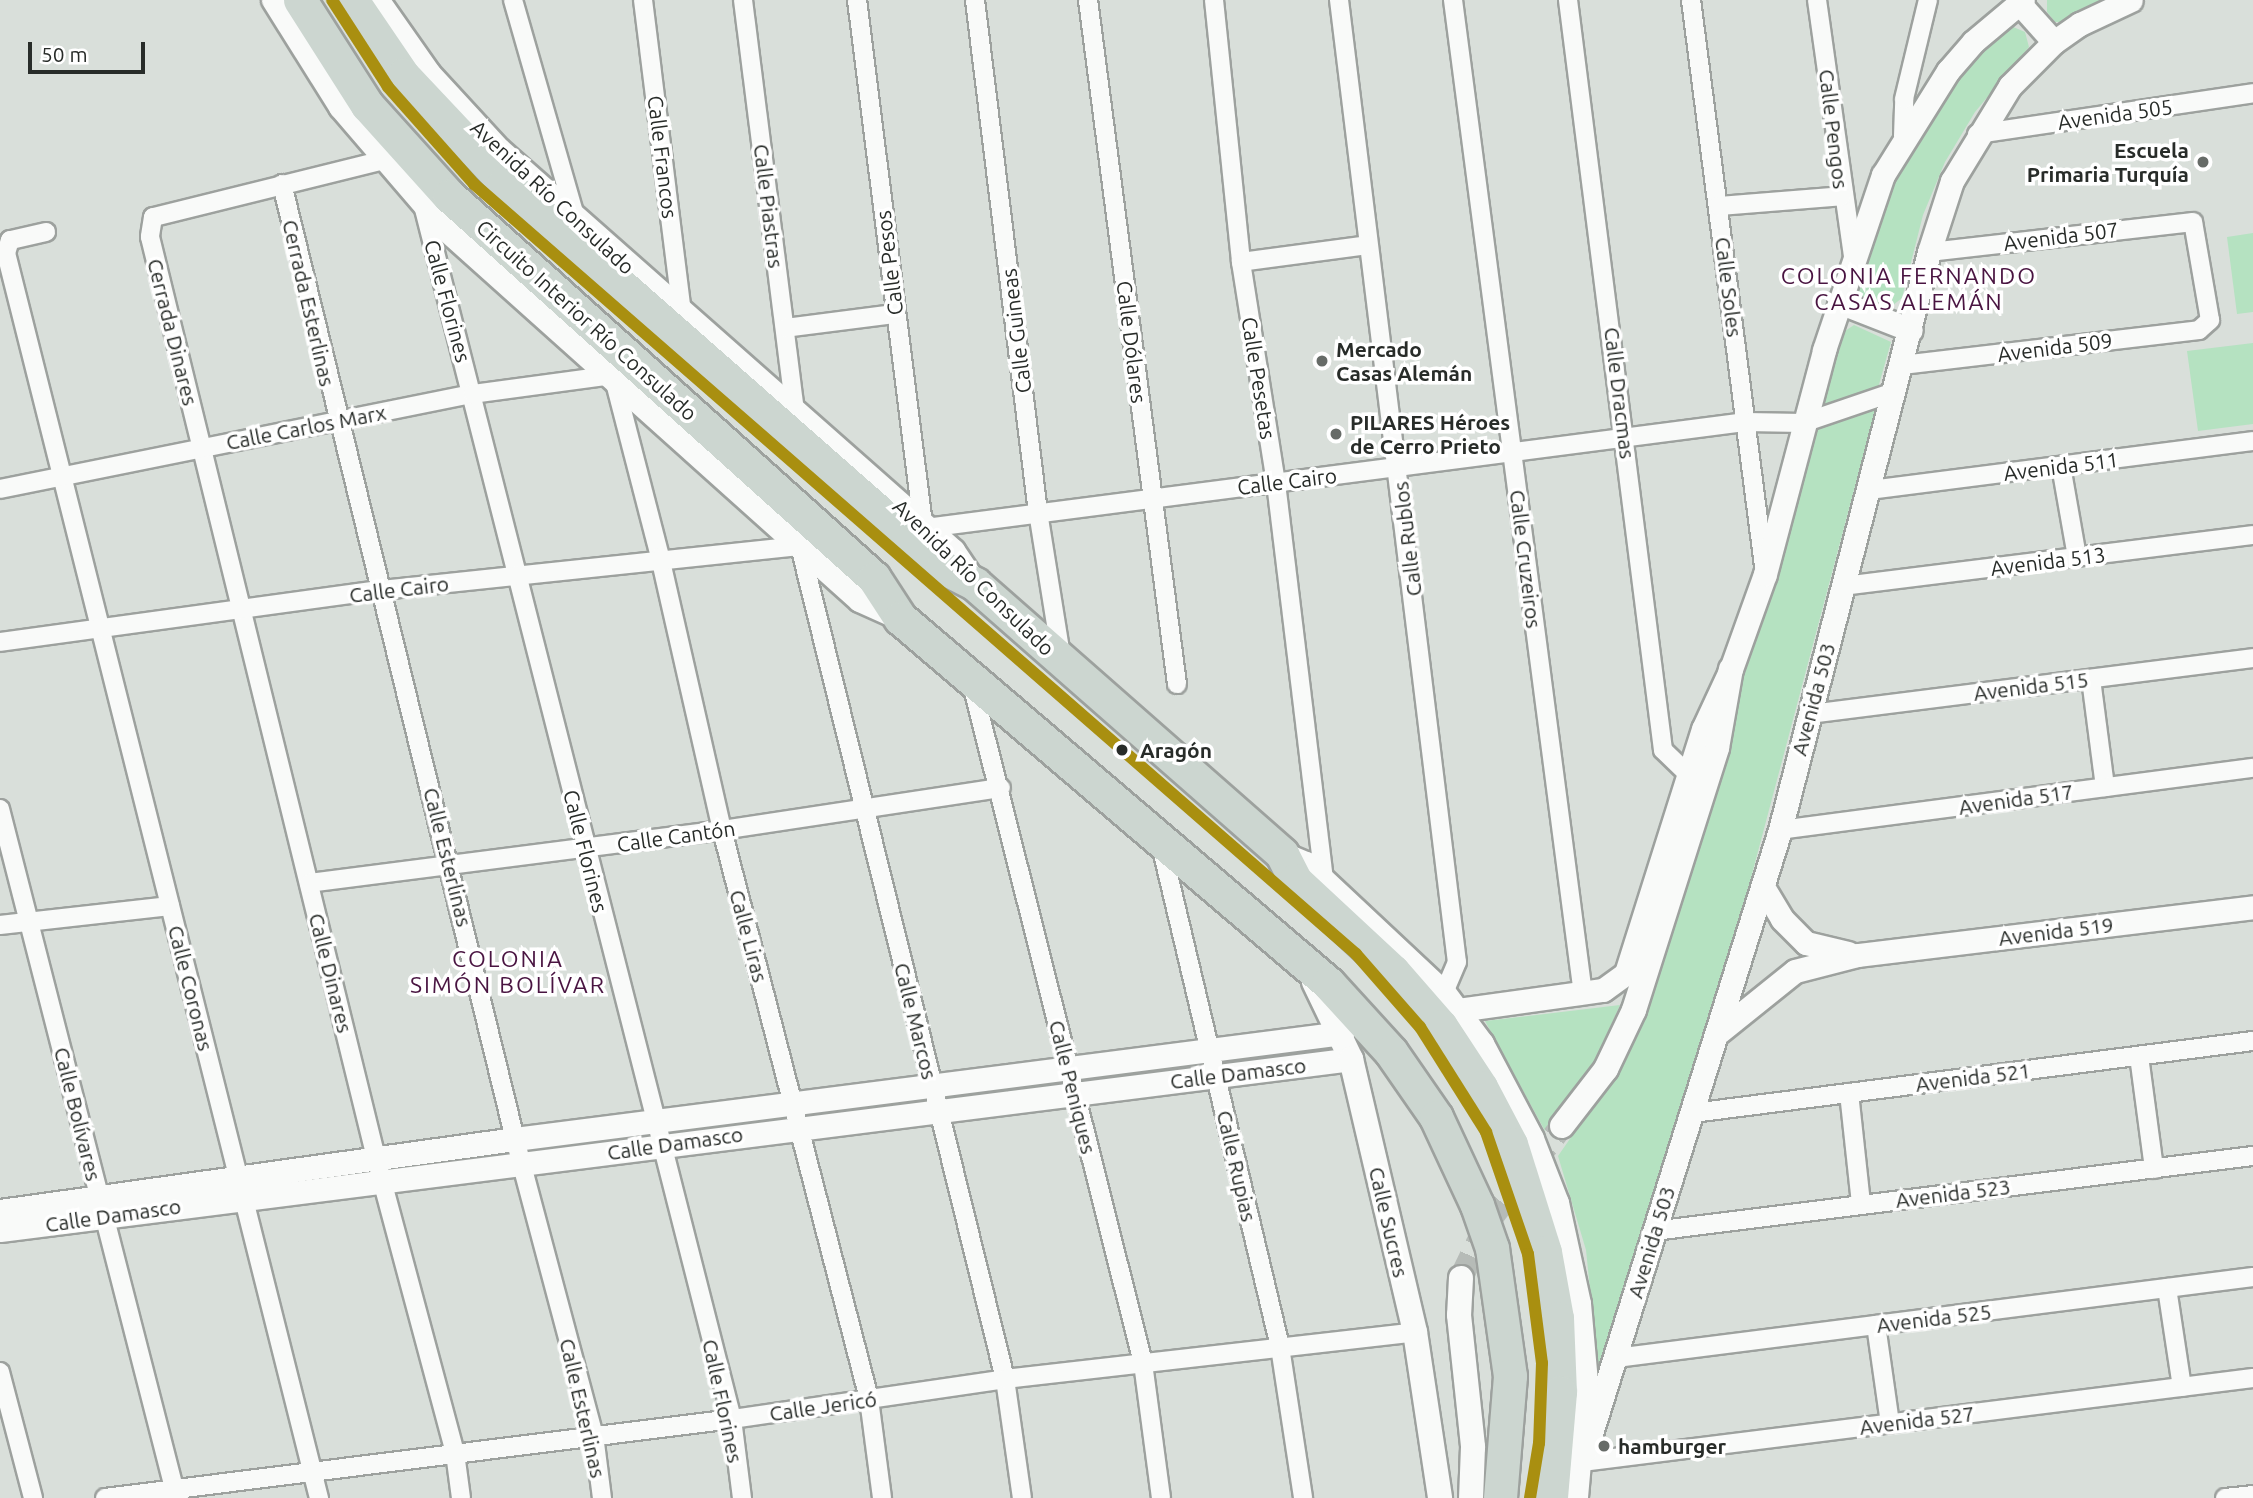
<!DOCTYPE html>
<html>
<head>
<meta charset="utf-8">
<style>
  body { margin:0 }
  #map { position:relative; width:2253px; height:1498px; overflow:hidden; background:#d9dfda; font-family:Ubuntu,sans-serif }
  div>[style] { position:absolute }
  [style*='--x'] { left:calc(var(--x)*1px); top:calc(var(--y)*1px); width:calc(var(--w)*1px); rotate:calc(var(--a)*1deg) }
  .green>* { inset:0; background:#b5e2c1 }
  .secondary-tunnel>* { height:24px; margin-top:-12px; transform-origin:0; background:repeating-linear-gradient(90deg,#b6bbb7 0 24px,transparent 0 36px) }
  .roads { filter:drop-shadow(2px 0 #9da19e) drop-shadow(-2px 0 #9da19e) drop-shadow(0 2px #9da19e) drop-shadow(0 -2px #9da19e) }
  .minor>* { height:18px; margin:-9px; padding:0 9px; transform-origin:9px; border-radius:9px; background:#f9faf9 }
  .tertiary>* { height:23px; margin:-11.5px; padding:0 11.5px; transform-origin:11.5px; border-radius:11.5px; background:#f9faf9 }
  .secondary>* { height:24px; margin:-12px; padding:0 12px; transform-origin:12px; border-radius:12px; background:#f9faf9 }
  .motorway>* { height:33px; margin:-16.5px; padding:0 16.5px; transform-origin:16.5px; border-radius:16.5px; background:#ccd6d0 }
  .metro-1>* { height:12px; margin:-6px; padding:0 6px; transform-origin:6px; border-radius:6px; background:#a98f10 }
  .dots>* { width:19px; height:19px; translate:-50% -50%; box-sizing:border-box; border:4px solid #fff; border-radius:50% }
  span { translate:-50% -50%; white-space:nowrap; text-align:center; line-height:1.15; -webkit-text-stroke:7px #fff; paint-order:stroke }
  .street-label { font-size:21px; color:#282c29 }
  .poi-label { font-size:21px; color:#282c29; font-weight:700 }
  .right { translate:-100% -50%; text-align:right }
  .left { translate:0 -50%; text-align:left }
  .stop-label { font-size:21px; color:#282c29; font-weight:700 }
  .neighbourhood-label { font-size:23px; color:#491441; letter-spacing:2px }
  .scale { position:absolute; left:28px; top:42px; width:117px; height:32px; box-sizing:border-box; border:4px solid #282c29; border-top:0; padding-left:9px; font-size:21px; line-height:24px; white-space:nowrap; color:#282c29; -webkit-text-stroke:5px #fff; paint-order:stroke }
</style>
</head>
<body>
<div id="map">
  <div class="green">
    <i style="clip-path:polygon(2047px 0,2109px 0,2064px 22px,2055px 22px,2047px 12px)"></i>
    <i style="clip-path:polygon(2011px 26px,2025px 32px,2029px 47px,1975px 112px,1945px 162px,1923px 215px,1902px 298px,1888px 309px,1857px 298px,1853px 290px,1883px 197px,1952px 78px)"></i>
    <i style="clip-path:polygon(2253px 233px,2253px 312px,2237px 314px,2227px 237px)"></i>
    <i style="clip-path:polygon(1854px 325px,1891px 342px,1878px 388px,1816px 413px,1835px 353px,1845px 331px)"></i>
    <i style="clip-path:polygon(2253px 343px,2253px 424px,2198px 431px,2187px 351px)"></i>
    <i style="clip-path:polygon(1876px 407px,1739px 923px,1598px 1367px,1586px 1250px,1558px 1156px,1615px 1074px,1812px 429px)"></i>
    <i style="clip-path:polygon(1620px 1005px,1592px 1068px,1545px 1131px,1485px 1021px)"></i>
  </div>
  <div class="secondary-tunnel">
    <i style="--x:1461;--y:1278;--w:62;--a:-64.3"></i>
    <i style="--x:1488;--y:1222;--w:121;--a:-52.4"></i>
  </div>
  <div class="roads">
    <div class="minor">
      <i style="--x:513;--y:0;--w:228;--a:74"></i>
      <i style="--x:643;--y:0;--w:316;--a:82.9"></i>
      <i style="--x:743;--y:0;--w:415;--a:82.8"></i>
      <i style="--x:857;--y:0;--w:529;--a:82.83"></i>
      <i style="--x:975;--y:0;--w:516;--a:82.99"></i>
      <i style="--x:1038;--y:512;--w:146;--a:80.9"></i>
      <i style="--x:1088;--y:0;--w:690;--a:82.59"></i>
      <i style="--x:1214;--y:0;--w:263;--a:84.1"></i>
      <i style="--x:1241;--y:262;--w:224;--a:81"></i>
      <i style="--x:1276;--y:483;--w:400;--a:83.1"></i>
      <i style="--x:1339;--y:0;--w:969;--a:83.01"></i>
      <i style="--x:1457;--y:962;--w:34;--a:113"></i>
      <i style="--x:1453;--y:0;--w:1002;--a:82.55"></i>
      <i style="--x:1568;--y:0;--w:756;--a:82.78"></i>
      <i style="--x:1663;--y:750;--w:36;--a:44"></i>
      <i style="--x:1691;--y:0;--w:571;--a:82.65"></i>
      <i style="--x:1817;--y:0;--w:260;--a:82"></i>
      <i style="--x:1977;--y:134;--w:279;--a:-8.4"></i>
      <i style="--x:1903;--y:136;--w:37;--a:-88"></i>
      <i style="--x:1904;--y:99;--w:102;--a:-76.4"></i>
      <i style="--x:384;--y:160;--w:238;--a:166.1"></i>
      <i style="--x:153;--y:217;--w:20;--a:99"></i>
      <i style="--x:150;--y:237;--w:948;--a:76.21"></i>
      <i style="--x:376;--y:1158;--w:305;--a:75"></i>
      <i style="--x:455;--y:1453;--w:45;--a:82.4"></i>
      <i style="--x:282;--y:184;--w:983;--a:76.29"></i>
      <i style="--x:515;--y:1139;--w:306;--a:75.1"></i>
      <i style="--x:594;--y:1435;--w:64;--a:82.8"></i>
      <i style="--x:423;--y:205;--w:1253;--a:75.72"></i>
      <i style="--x:732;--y:1419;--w:80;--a:82.8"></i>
      <i style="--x:1719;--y:206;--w:123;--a:-4.6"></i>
      <i style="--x:46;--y:232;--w:37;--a:167"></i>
      <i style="--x:10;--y:240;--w:14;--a:107"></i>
      <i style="--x:6;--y:253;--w:1284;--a:75.89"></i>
      <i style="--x:1241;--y:262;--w:128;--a:-7.6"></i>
      <i style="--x:785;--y:328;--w:111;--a:-7.3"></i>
      <i style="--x:1902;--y:365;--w:299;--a:-6.7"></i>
      <i style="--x:2199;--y:330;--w:15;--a:-42"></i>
      <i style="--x:2210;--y:320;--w:99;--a:-99.8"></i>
      <i style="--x:2193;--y:222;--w:266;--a:173.5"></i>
      <i style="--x:2061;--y:466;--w:92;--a:80"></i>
      <i style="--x:0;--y:489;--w:482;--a:-11.4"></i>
      <i style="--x:473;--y:394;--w:141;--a:-7.7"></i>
      <i style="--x:613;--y:375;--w:188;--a:75.5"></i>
      <i style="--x:660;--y:557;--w:280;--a:77.2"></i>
      <i style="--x:722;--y:830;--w:588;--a:75.51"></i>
      <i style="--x:869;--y:1399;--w:100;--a:82.5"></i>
      <i style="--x:1870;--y:490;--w:386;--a:-7.3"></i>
      <i style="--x:926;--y:528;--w:827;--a:-7.37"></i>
      <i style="--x:1746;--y:422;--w:57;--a:1"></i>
      <i style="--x:1803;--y:423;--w:96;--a:-18.8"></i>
      <i style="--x:1843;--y:586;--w:413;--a:-7.1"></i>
      <i style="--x:0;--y:642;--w:385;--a:-7.8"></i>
      <i style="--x:381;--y:590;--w:421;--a:-6"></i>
      <i style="--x:800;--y:546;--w:858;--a:76.17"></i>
      <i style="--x:1005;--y:1379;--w:120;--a:81.9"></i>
      <i style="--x:2091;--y:679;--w:109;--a:82.6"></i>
      <i style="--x:972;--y:684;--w:700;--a:75.86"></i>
      <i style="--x:1143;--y:1363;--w:136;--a:82.4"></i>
      <i style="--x:1810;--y:714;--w:447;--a:-7.2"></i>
      <i style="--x:0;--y:809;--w:701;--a:75.63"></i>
      <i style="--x:174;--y:1488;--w:9;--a:54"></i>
      <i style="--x:1780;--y:830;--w:477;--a:-7.5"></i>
      <i style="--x:1161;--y:845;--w:516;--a:76.66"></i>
      <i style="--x:1280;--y:1347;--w:153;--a:81.3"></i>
      <i style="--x:309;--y:883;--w:416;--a:-7.3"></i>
      <i style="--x:722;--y:830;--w:282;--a:-8.6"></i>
      <i style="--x:0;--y:925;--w:171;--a:-6.4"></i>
      <i style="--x:2139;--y:1056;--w:114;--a:82.4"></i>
      <i style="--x:1849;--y:1093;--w:112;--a:83.8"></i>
      <i style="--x:1693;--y:1113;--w:565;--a:-7.33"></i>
      <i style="--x:1654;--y:1231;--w:604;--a:-7.14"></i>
      <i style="--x:2167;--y:1288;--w:100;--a:81.4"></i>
      <i style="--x:1876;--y:1325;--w:99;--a:81.9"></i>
      <i style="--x:1616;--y:1358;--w:642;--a:-7.25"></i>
      <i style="--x:0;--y:1372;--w:130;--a:75.3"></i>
      <i style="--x:1582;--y:1462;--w:676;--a:-7.14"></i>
      <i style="--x:105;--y:1498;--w:632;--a:-7.18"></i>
      <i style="--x:732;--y:1419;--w:276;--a:-8.3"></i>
      <i style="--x:1005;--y:1379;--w:413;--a:-6.5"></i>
      <i style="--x:2225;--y:1498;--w:28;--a:-6"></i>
    </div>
    <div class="tertiary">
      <i style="--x:2019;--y:3;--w:52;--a:48.1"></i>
      <i style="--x:1839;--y:302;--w:77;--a:21.3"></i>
      <i style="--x:1763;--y:887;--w:37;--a:59"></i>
      <i style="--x:1782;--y:919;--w:34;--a:45"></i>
      <i style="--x:1806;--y:943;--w:43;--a:13.4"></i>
      <i style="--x:1458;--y:1010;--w:146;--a:-7.9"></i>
      <i style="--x:1603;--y:990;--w:29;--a:-36"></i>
      <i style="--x:1626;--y:973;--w:256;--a:-72.5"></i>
      <i style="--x:1703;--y:729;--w:66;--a:-65"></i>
      <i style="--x:1731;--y:669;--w:101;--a:-70.3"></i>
      <i style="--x:1765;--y:574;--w:232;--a:-75.2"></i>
      <i style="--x:1824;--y:350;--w:185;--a:-71.4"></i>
      <i style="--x:1883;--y:175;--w:123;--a:-58"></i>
      <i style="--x:1948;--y:71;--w:38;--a:-49"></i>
      <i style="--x:1973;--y:42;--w:65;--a:-40"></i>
      <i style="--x:1719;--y:1032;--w:97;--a:-38.8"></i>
      <i style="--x:1795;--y:971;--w:65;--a:-14.3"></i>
      <i style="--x:1858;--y:955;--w:398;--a:-6.9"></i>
      <i style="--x:0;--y:1211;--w:520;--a:-7.96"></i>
      <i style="--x:515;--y:1139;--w:834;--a:-7.3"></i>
      <i style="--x:0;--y:1230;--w:1362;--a:-7.21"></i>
      <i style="--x:1586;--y:1449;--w:649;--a:-72.6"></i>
      <i style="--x:1780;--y:830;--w:597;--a:-75.54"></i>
      <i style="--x:1929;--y:252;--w:75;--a:-72.1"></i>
      <i style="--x:1952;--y:181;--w:111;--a:-58.6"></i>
      <i style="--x:2010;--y:86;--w:62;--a:-45"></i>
      <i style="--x:2054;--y:42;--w:32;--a:-35"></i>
      <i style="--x:2080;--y:24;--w:56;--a:-25.2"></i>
    </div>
    <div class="secondary">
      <i style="--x:274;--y:0;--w:126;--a:57.9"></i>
      <i style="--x:341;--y:107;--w:161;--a:49.3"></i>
      <i style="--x:446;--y:229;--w:556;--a:41.86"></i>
      <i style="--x:860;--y:600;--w:44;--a:24.2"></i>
      <i style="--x:377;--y:0;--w:90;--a:54.9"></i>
      <i style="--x:429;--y:74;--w:103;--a:47.4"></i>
      <i style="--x:499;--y:150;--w:606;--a:41.45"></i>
      <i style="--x:953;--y:551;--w:40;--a:56"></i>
      <i style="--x:1282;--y:854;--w:26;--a:23"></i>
      <i style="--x:1306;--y:864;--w:189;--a:43.1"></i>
      <i style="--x:1444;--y:993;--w:64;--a:53.3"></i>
      <i style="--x:1482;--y:1044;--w:107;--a:62.2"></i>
      <i style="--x:1532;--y:1139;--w:69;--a:68.7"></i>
      <i style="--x:1557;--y:1203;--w:103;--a:77.7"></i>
      <i style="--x:1579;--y:1304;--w:79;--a:84.9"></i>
      <i style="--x:1586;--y:1383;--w:115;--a:95"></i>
      <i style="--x:1314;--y:982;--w:85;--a:64.3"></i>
      <i style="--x:1351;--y:1059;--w:280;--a:76.8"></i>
      <i style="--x:1415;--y:1332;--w:168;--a:81.4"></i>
      <i style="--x:1562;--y:1126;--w:72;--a:-52.3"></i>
      <i style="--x:1606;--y:1069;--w:65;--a:-64.6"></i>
      <i style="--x:1634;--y:1010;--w:275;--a:-72.4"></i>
      <i style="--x:1717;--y:748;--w:80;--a:-80"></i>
      <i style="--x:1461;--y:1278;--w:37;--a:93"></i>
      <i style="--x:1459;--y:1315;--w:133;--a:83.9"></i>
      <i style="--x:1473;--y:1447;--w:51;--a:92.2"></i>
    </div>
    <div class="motorway">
      <i style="--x:300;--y:0;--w:125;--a:57.5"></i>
      <i style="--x:367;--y:105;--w:122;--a:48"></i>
      <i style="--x:449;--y:196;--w:571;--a:41.95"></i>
      <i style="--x:874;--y:578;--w:48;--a:57"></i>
      <i style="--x:900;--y:618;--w:563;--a:40.46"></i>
      <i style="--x:1328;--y:983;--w:93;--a:47.6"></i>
      <i style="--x:1391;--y:1052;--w:79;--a:55.3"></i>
      <i style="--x:1436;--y:1117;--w:97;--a:65"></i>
      <i style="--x:1477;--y:1205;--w:46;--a:70.8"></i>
      <i style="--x:1492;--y:1248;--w:129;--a:82"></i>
      <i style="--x:1510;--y:1376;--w:122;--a:94.7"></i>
      <i style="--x:352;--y:0;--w:91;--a:55.8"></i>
      <i style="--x:403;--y:75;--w:147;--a:46.7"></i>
      <i style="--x:504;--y:182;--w:583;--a:41.32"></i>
      <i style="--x:942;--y:567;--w:37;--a:27"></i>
      <i style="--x:975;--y:584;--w:409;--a:41.3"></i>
      <i style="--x:1282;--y:854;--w:29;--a:63"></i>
      <i style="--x:1295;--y:880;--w:134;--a:42.9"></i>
      <i style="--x:1393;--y:971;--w:73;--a:48.9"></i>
      <i style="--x:1441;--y:1026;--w:73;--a:56.7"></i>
      <i style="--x:1481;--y:1087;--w:64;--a:62.2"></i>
      <i style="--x:1511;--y:1144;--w:113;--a:72.5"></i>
      <i style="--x:1545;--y:1252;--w:67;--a:79.7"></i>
      <i style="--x:1557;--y:1318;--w:74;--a:87.7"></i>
      <i style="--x:1560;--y:1392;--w:106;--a:94.9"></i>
    </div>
  </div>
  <div class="metro-1">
    <i style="--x:332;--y:0;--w:103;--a:57.2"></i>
    <i style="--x:388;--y:87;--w:130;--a:48.4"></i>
    <i style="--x:474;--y:184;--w:1171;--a:41.12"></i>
    <i style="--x:1356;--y:954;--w:97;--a:48.8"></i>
    <i style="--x:1420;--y:1027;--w:124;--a:57.8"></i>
    <i style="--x:1486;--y:1132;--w:129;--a:71"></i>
    <i style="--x:1528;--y:1254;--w:110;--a:82.7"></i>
    <i style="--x:1542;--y:1363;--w:80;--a:92.1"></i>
    <i style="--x:1539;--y:1443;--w:56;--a:99.3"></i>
  </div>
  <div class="dots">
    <i style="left:2203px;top:162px;background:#666b67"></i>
    <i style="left:1322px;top:361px;background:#666b67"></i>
    <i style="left:1336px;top:434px;background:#666b67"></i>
    <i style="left:1122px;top:750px;background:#282c29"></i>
    <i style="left:1604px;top:1446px;background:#666b67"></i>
  </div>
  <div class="street-label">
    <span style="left:2115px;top:114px;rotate:-8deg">Avenida 505</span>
    <span style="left:1834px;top:129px;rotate:83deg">Calle Pengos</span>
    <span style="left:663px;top:157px;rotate:83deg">Calle Francos</span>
    <span style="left:553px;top:197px;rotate:43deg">Avenida Río Consulado</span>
    <span style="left:769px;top:206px;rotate:83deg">Calle Piastras</span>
    <span style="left:2061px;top:236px;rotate:-7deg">Avenida 507</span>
    <span style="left:889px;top:263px;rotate:-97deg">Calle Pesos</span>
    <span style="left:1729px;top:287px;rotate:83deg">Calle Soles</span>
    <span style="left:448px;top:301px;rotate:75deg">Calle Florines</span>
    <span style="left:309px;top:303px;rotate:77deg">Cerrada Esterlinas</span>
    <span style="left:587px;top:320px;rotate:42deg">Circuito Interior Río Consulado</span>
    <span style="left:1016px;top:331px;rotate:-97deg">Calle Guineas</span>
    <span style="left:173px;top:332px;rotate:76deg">Cerrada Dinares</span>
    <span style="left:1132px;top:342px;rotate:83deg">Calle Dólares</span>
    <span style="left:2055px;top:347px;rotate:-7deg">Avenida 509</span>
    <span style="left:1259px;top:378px;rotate:81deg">Calle Pesetas</span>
    <span style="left:1620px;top:393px;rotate:83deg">Calle Dracmas</span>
    <span style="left:306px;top:427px;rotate:-11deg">Calle Carlos Marx</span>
    <span style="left:2061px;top:466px;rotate:-7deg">Avenida 511</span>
    <span style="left:1287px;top:481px;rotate:-7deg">Calle Cairo</span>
    <span style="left:1407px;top:539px;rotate:-97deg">Calle Rublos</span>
    <span style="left:1526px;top:559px;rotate:83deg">Calle Cruzeiros</span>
    <span style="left:2048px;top:561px;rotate:-7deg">Avenida 513</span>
    <span style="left:974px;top:577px;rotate:44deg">Avenida Río Consulado</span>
    <span style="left:399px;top:589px;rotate:-7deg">Calle Cairo</span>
    <span style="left:2031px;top:686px;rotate:-7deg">Avenida 515</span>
    <span style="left:1813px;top:699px;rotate:-75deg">Avenida 503</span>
    <span style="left:2016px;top:799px;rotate:-8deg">Avenida 517</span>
    <span style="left:676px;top:836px;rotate:-8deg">Calle Cantón</span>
    <span style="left:586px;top:851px;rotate:76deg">Calle Florines</span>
    <span style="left:448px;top:857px;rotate:76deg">Calle Esterlinas</span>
    <span style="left:2056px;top:931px;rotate:-7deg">Avenida 519</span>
    <span style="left:749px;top:936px;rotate:75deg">Calle Liras</span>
    <span style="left:331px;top:973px;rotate:76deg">Calle Dinares</span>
    <span style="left:191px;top:988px;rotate:76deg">Calle Coronas</span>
    <span style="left:916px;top:1021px;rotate:76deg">Calle Marcos</span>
    <span style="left:1238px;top:1073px;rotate:-7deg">Calle Damasco</span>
    <span style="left:1973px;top:1077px;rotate:-7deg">Avenida 521</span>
    <span style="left:1073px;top:1087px;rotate:76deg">Calle Peniques</span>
    <span style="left:78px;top:1114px;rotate:76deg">Calle Bolívares</span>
    <span style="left:675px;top:1143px;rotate:-8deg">Calle Damasco</span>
    <span style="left:1237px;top:1166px;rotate:77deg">Calle Rupias</span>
    <span style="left:1953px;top:1193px;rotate:-7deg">Avenida 523</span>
    <span style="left:113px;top:1215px;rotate:-8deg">Calle Damasco</span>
    <span style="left:1389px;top:1222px;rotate:77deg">Calle Sucres</span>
    <span style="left:1651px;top:1242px;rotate:-73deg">Avenida 503</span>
    <span style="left:1934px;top:1318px;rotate:-7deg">Avenida 525</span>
    <span style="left:723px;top:1401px;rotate:78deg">Calle Florines</span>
    <span style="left:823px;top:1406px;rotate:-8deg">Calle Jericó</span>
    <span style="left:583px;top:1408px;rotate:77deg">Calle Esterlinas</span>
    <span style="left:1917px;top:1420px;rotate:-7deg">Avenida 527</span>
  </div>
  <div class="poi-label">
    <span class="right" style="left:2189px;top:162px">Escuela<br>Primaria Turquía</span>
    <span class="left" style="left:1336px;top:361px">Mercado<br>Casas Alemán</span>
    <span class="left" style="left:1350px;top:434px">PILARES Héroes<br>de Cerro Prieto</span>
    <span class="left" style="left:1618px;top:1446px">hamburger</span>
  </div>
  <div class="stop-label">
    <span class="left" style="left:1140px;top:750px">Aragón</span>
  </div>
  <div class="neighbourhood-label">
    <span style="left:1909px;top:289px">COLONIA FERNANDO<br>CASAS ALEMÁN</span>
    <span style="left:508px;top:972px">COLONIA<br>SIMÓN BOLÍVAR</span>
  </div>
  <div class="scale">50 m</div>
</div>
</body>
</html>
